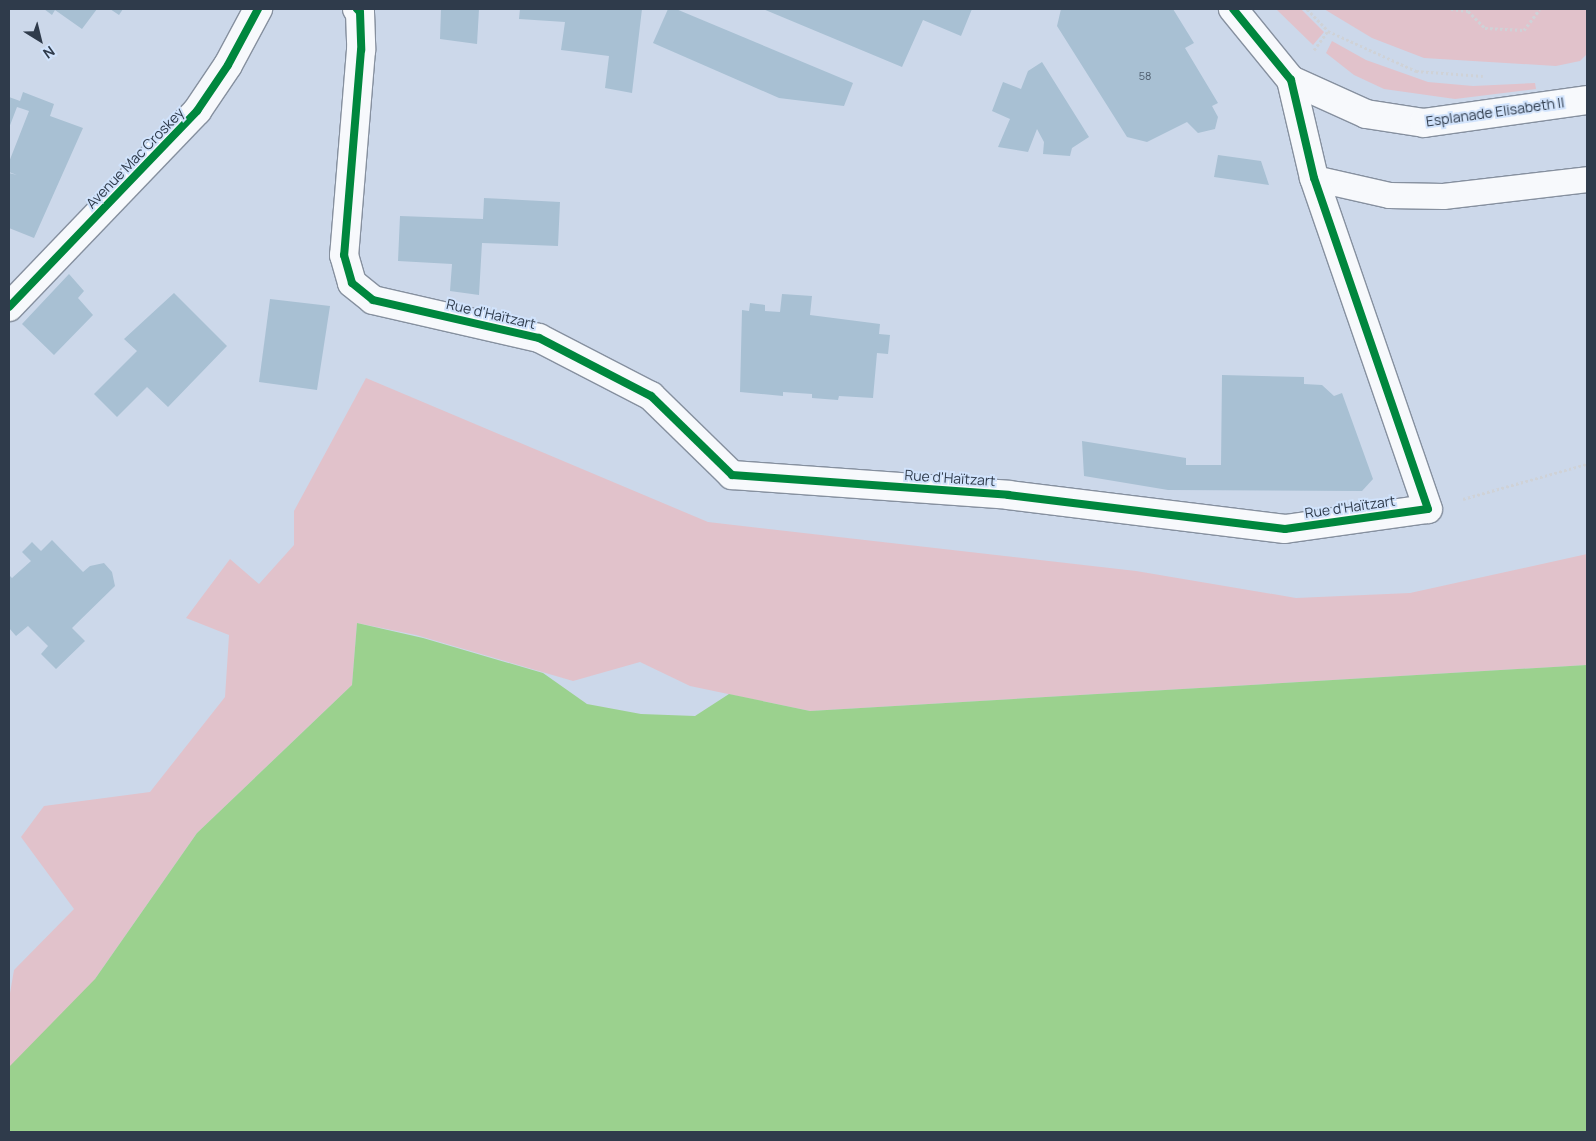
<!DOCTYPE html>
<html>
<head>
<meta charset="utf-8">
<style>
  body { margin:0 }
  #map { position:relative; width:1596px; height:1141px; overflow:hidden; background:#ccd8ea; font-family:Manrope,sans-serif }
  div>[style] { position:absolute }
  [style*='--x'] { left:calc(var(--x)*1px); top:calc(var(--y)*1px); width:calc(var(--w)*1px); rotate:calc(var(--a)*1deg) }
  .green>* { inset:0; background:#e1c2cb }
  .water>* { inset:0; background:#9bd18e }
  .building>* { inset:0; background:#a8c0d3 }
  .path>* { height:3px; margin-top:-1.5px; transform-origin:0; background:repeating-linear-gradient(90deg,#cfd2d7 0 2.5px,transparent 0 5px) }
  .roads { filter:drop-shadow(1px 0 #86909f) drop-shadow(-1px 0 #86909f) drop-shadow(0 1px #86909f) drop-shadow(0 -1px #86909f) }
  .service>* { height:25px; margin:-12.5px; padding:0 12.5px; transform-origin:12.5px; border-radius:12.5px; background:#f7f9fc }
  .minor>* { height:28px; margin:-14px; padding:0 14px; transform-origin:14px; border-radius:14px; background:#f7f9fc }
  .secondary>* { height:28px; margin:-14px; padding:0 14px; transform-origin:14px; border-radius:14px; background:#f7f9fc }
  .cycleway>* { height:8px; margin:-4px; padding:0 4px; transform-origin:4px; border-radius:4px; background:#00873e }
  span { translate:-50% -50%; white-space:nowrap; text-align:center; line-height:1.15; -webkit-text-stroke:4px #d1e3fc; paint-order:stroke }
  .number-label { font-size:11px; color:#4d5c6d }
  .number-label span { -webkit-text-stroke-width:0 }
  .street-label { font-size:14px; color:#2f3b4b }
  .frame { position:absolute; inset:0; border:10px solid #2f3b4b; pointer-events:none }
  .north { position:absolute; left:15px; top:15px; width:50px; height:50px; -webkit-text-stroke:4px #d1e3fc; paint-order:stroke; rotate:144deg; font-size:14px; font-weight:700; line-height:20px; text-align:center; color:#2f3b4b }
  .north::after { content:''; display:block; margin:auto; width:18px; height:22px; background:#2f3b4b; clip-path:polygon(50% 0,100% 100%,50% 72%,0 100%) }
</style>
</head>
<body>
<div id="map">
  <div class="green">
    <i style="clip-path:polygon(1276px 9px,1301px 9px,1324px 32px,1313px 45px)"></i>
    <i style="clip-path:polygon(1324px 9px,1587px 9px,1587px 54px,1580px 61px,1556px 66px,1424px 58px,1372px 38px)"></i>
    <i style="clip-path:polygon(1332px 41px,1366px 60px,1428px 82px,1473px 86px,1535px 83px,1536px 89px,1455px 99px,1384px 89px,1354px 75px,1326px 53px)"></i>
    <i style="clip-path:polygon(366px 378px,708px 522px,1136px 571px,1296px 598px,1410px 593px,1587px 554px,1587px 665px,810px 711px,690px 686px,640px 662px,573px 681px,416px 635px,357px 623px,352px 685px,197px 833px,95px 979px,9px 1132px,9px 999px,14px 970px,74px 909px,21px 837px,44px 806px,150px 792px,225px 697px,229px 635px,186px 618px,230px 559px,259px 584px,294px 545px,294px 511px)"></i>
  </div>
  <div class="water">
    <i style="clip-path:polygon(357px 623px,423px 638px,543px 673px,587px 704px,641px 714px,695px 716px,729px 694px,810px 711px,1587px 665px,1587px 1132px,9px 1132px,9px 1067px,95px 979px,197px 833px,352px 685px)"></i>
  </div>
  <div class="building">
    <i style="clip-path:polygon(44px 9px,97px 9px,82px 29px,55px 10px,52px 15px)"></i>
    <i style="clip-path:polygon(110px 9px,123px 9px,119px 15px)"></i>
    <i style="clip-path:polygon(441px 9px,479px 9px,477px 44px,440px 39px)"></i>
    <i style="clip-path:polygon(520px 9px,642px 9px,632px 93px,605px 88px,609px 56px,561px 50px,565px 22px,519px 19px)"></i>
    <i style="clip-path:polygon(668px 9px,676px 9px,853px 83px,844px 106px,779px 98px,653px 43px)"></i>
    <i style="clip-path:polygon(763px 9px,972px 9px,961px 36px,923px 20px,902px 67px)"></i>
    <i style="clip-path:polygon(1061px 9px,1173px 9px,1194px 43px,1185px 48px,1218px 103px,1212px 106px,1218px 117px,1215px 129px,1198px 133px,1187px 122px,1147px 142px,1127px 137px,1057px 26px)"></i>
    <i style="clip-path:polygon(1042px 62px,1089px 137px,1072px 148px,1070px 156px,1043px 154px,1044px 142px,1037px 129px,1028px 152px,998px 147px,1010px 119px,992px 111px,1003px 82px,1021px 89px,1028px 71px)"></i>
    <i style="clip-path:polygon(23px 92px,54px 104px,50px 116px,83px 128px,34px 238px,9px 228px,9px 173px,17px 175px,9px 172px,9px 162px,29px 111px,17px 107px,9px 128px,9px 97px,20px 101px)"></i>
    <i style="clip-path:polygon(1218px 155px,1261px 161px,1269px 185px,1214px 177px)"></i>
    <i style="clip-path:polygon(484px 198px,560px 202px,558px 246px,482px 243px,479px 295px,450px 291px,452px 264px,398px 261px,400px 216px,483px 219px)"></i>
    <i style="clip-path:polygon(69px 274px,84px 291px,78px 298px,93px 315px,54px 355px,22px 324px)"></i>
    <i style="clip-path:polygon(174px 293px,227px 346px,168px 407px,147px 387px,117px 417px,94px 394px,137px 351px,124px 339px)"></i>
    <i style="clip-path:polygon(782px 294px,812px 296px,810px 315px,880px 324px,879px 334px,890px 335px,888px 354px,877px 353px,873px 398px,839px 396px,838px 400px,812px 398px,812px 394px,783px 392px,783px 396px,740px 392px,742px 310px,749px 311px,750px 303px,765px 305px,765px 311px,780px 312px)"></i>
    <i style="clip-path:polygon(270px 299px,330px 306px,317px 390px,259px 382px)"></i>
    <i style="clip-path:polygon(1222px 375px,1304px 377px,1304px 384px,1322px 385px,1334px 396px,1342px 393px,1373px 479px,1362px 491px,1168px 490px,1084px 476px,1082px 441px,1186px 458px,1186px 465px,1221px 465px)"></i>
    <i style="clip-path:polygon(52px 540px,83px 572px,90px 566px,104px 563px,112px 572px,115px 586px,72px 628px,85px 641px,56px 669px,41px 654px,48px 646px,28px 626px,16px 636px,9px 628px,9px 575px,12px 578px,31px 561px,22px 552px,32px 542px,41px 551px)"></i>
  </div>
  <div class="path">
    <i style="--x:1307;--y:9;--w:30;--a:46"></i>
    <i style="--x:1328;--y:31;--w:97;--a:24.4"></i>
    <i style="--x:1416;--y:71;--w:67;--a:4.3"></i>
    <i style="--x:1451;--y:9;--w:17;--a:7"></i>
    <i style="--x:1468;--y:11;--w:24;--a:45"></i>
    <i style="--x:1485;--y:28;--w:39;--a:3"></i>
    <i style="--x:1524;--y:30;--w:26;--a:-53"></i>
    <i style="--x:1314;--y:50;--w:24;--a:-54"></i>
    <i style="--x:1463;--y:499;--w:129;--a:-15.8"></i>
  </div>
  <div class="roads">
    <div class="service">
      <i style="--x:1314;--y:178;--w:77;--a:12.8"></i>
      <i style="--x:1389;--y:195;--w:54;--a:1.1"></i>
      <i style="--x:1443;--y:196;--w:145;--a:-6.7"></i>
    </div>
    <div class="minor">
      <i style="--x:357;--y:9;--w:4;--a:45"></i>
      <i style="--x:360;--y:12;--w:38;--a:88"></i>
      <i style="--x:361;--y:50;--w:206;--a:94.7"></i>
      <i style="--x:344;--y:255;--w:29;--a:74"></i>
      <i style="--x:352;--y:283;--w:27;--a:39"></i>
      <i style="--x:373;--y:300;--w:170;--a:12.9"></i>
      <i style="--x:539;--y:338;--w:126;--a:27.4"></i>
      <i style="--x:651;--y:396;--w:113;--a:44.3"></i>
      <i style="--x:732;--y:475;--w:277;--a:4.1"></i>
      <i style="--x:1008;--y:495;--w:279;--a:7"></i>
      <i style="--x:1285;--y:529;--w:144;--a:-8"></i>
      <i style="--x:1428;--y:509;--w:350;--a:-109"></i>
      <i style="--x:1314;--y:178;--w:101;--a:-103.2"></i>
      <i style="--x:1291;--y:80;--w:92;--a:-129.2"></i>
      <i style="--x:1291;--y:80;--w:82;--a:24.4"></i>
      <i style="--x:1366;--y:114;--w:59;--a:8.8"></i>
      <i style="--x:1424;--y:123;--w:165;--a:-8"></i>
    </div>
    <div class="secondary">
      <i style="--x:9;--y:307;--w:272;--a:-46.2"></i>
      <i style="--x:197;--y:111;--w:55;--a:-56"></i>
      <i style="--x:228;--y:65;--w:64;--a:-61.8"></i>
    </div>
  </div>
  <div class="cycleway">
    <i style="--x:357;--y:9;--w:4;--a:45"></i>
    <i style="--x:360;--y:12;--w:38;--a:88"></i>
    <i style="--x:361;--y:50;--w:206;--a:94.7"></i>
    <i style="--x:344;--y:255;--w:29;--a:74"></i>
    <i style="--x:352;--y:283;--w:27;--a:39"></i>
    <i style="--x:373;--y:300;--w:170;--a:12.9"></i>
    <i style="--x:539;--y:338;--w:126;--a:27.4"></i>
    <i style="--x:651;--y:396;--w:113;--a:44.3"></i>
    <i style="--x:732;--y:475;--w:277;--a:4.1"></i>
    <i style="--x:1008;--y:495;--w:279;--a:7"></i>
    <i style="--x:1285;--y:529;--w:144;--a:-8"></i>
    <i style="--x:1428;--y:509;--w:350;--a:-109"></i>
    <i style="--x:1314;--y:178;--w:101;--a:-103.2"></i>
    <i style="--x:1291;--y:80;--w:92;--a:-129.2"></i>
    <i style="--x:9;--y:307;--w:272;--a:-46.2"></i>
    <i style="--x:197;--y:111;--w:55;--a:-56"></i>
    <i style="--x:228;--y:65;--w:64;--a:-61.8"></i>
  </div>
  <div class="number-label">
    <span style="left:1145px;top:76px">58</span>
  </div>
  <div class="street-label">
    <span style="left:1495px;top:112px;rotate:-8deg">Esplanade Elisabeth II</span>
    <span style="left:135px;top:158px;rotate:-46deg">Avenue Mac Croskey</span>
    <span style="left:491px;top:314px;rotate:13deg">Rue d'Haïtzart</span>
    <span style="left:950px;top:478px;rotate:4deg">Rue d'Haïtzart</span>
    <span style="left:1350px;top:507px;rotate:-8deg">Rue d'Haïtzart</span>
  </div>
  <div class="frame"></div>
  <div class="north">N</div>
</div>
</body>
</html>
